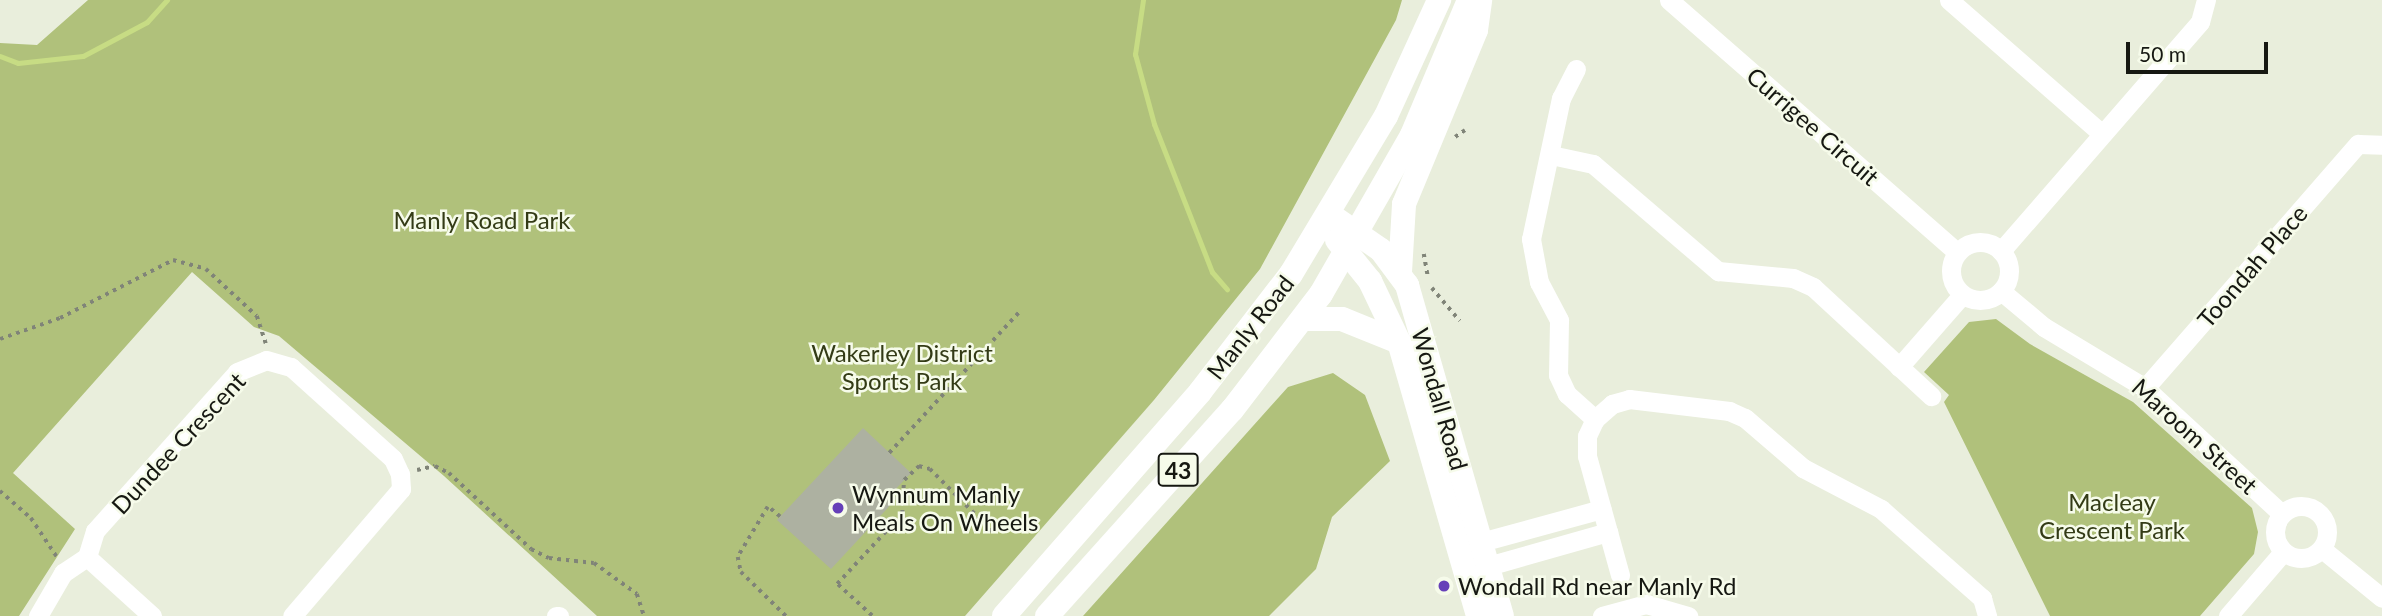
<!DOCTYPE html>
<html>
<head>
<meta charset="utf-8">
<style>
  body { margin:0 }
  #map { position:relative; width:2382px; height:616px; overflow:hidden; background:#e9eedc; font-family:Lato,sans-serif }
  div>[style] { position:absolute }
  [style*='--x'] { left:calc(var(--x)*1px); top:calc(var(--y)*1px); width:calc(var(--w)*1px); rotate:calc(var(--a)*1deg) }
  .green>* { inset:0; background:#b0c17b }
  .stream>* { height:5px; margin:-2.5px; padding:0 2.5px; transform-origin:2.5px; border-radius:2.5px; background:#c7dc84 }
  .building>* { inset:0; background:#adb1a1 }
  .path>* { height:3.5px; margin-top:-1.75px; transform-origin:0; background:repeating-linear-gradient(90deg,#808478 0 3.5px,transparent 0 8.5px) }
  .minor>* { height:19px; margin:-9.5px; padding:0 9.5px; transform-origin:9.5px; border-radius:9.5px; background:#fff }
  .minor>.ring { margin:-9.5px; padding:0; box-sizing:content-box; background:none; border:19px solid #fff; border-radius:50% }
  .major>* { height:24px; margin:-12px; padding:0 12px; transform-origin:12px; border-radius:12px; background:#fff }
  .dots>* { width:19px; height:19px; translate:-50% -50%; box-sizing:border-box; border:4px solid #f6fbea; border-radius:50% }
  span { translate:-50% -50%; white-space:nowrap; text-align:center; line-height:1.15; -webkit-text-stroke:5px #f6fbea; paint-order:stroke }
  .shield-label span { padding:2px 5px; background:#f6fbea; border:2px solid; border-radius:5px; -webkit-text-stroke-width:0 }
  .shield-label { font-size:23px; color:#161812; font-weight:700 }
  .street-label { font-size:24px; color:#161812 }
  .park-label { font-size:24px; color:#333b16 }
  .poi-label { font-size:24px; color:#161812 }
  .left { translate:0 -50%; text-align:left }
  .scale { position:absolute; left:2126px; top:42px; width:142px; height:32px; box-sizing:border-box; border:4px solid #161812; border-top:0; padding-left:9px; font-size:21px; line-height:24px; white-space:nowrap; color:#161812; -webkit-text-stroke:5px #f6fbea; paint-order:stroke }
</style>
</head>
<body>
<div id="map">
  <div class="green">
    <i style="clip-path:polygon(88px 0,1402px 0,1396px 20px,1260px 269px,1154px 400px,965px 616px,597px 616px,444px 476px,279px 336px,254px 327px,192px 272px,13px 473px,75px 529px,19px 616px,0 616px,0 43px,37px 45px)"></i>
    <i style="clip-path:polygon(1996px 319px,2030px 344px,2133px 402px,2252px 508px,2258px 532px,2254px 554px,2200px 616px,2050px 616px,1944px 402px,1949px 395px,1924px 372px,1969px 322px)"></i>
    <i style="clip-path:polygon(1333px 373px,1365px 395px,1390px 461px,1332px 517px,1316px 569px,1269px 616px,1083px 616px,1288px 387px)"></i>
  </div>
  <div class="stream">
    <i style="--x:1143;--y:0;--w:55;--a:98.4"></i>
    <i style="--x:1135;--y:54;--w:73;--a:74.8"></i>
    <i style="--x:1154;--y:124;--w:159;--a:68.6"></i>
    <i style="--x:1212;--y:272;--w:23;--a:49"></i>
    <i style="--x:0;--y:56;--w:19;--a:21"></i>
    <i style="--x:18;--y:63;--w:65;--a:-6.1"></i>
    <i style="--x:83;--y:56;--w:72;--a:-28"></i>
    <i style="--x:147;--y:22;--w:30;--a:-48"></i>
  </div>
  <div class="building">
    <i style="clip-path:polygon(863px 428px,911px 473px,892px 493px,897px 498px,831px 569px,777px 520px)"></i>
  </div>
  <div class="path">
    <i style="--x:1455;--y:137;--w:12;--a:-35"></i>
    <i style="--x:1424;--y:254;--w:23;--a:80"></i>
    <i style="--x:1432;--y:288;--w:43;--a:49.7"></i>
    <i style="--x:0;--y:339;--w:64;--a:-19.3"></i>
    <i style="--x:60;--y:318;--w:127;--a:-27.2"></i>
    <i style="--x:173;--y:260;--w:34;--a:15"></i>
    <i style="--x:206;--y:269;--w:69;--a:42.7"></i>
    <i style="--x:257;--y:316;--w:29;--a:72"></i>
    <i style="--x:889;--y:453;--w:192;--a:-47.3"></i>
    <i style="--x:417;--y:470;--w:18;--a:-13"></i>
    <i style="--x:435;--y:466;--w:16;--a:27"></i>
    <i style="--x:449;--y:473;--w:112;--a:42.8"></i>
    <i style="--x:531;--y:549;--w:20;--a:27"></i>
    <i style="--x:549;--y:558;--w:45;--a:6.3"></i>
    <i style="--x:594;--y:563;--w:53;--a:35.8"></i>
    <i style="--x:637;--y:594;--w:23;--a:72"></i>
    <i style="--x:0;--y:491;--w:41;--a:41.1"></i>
    <i style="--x:31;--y:518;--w:47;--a:56.3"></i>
    <i style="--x:780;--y:517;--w:16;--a:-140"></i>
    <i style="--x:768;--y:507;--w:58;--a:121"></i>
    <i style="--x:738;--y:557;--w:15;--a:79"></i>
    <i style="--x:741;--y:572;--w:63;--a:44.4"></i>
    <i style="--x:872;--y:616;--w:47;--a:-137.6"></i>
    <i style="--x:837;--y:584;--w:96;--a:-47.1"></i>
    <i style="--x:902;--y:514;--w:34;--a:-87"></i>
    <i style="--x:904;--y:480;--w:21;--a:-43"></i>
    <i style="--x:919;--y:466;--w:11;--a:15"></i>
    <i style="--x:930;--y:469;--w:91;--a:45"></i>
  </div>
  <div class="minor">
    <i style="--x:1669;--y:0;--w:383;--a:41.2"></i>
    <i style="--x:1949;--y:0;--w:203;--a:41.2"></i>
    <i style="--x:1576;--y:69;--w:33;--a:117"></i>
    <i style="--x:1561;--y:98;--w:144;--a:102"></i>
    <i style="--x:1531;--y:239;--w:44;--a:79.5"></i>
    <i style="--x:1539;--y:282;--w:43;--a:62.2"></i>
    <i style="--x:1559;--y:320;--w:55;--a:91"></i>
    <i style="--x:1558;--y:375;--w:21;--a:65"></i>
    <i style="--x:1567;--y:394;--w:38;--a:42"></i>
    <i style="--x:1551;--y:155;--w:43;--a:12.1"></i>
    <i style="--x:1593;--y:164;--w:165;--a:40.6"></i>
    <i style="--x:1718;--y:271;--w:75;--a:5.3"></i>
    <i style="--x:1793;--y:278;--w:22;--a:24"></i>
    <i style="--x:1813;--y:287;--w:161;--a:42.7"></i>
    <i class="ring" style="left:1951px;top:242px;width:39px;height:39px"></i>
    <i style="--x:2001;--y:251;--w:303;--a:-49"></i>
    <i style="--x:2200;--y:22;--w:23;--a:-75"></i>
    <i style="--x:2001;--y:291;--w:56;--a:39.9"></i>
    <i style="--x:2044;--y:327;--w:118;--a:31.1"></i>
    <i style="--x:2145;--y:388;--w:186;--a:42.6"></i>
    <i style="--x:1899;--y:367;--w:96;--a:-48.8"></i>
    <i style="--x:2145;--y:388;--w:324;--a:-48.9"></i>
    <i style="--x:2358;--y:144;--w:24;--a:2"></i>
    <i class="ring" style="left:2275px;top:506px;width:33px;height:33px"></i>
    <i style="--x:1481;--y:542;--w:125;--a:-15.3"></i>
    <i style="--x:2322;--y:549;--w:77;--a:39.2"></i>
    <i style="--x:87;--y:557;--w:27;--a:-73"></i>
    <i style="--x:95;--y:531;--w:213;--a:-48.2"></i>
    <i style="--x:237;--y:372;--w:31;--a:-22"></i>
    <i style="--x:266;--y:360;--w:26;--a:16"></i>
    <i style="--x:291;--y:367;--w:137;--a:42"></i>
    <i style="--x:393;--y:459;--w:17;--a:65"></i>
    <i style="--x:400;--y:474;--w:15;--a:86"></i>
    <i style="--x:401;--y:489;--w:167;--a:130.6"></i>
    <i style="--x:1488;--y:566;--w:125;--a:-15.8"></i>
    <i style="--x:1620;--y:575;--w:123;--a:-105.5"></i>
    <i style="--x:1587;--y:456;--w:20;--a:-90"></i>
    <i style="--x:1587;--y:436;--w:19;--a:-65"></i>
    <i style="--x:1595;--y:419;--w:23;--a:-41"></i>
    <i style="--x:1612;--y:404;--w:18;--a:-16"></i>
    <i style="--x:1629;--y:399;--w:101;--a:6.8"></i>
    <i style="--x:1729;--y:411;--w:17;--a:24"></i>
    <i style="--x:1745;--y:418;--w:77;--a:40.8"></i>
    <i style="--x:1803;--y:468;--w:88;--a:27.7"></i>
    <i style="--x:1881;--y:509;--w:135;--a:41.4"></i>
    <i style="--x:1982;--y:598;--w:19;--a:74"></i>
    <i style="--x:38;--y:616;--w:50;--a:-59.8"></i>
    <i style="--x:63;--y:573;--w:29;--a:-34"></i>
    <i style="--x:87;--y:557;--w:88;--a:42.2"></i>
    <i style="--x:556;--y:616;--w:3;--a:0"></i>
    <i style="--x:1602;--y:616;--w:46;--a:-15.3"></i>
    <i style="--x:1646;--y:604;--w:44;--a:15.9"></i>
    <i style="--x:2228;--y:616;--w:84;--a:-49.3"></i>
  </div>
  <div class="major">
    <i style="--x:1329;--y:214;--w:63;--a:34.7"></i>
    <i style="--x:1381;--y:250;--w:44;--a:53.4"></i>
    <i style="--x:1407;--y:285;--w:344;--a:74"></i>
    <i style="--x:1337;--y:240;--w:53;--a:51.2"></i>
    <i style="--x:1370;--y:281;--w:68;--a:64.6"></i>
    <i style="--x:1399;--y:342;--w:285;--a:73.9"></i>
    <i style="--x:1400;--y:272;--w:68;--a:-86.6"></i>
    <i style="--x:1404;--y:204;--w:188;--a:-67.5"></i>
    <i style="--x:1476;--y:30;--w:30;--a:-82"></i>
    <i style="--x:1304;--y:319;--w:38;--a:0"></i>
    <i style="--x:1342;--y:319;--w:61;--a:22"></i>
    <i style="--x:1004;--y:616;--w:298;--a:-48.8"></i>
    <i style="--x:1200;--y:392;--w:149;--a:-52.4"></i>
    <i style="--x:1291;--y:274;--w:184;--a:-59"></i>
    <i style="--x:1386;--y:116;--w:128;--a:-65.4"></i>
    <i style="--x:1047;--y:616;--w:277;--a:-48.1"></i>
    <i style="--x:1232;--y:410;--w:146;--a:-52.5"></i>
    <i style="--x:1321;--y:294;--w:183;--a:-60.2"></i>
    <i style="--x:1412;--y:135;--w:147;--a:-67.1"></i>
  </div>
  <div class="dots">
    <i style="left:838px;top:508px;background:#6640b8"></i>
    <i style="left:1444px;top:586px;background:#6640b8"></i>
  </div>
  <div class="shield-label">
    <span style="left:1178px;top:470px">43</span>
  </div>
  <div class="street-label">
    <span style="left:1813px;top:126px;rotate:41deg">Currigee Circuit</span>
    <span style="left:2252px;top:266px;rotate:-49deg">Toondah Place</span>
    <span style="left:1250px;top:327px;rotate:-52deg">Manly Road</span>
    <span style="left:1440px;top:399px;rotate:74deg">Wondall Road</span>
    <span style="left:2195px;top:436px;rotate:42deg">Maroom Street</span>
    <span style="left:178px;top:443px;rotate:-47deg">Dundee Crescent</span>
  </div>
  <div class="park-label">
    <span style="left:482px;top:220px">Manly Road Park</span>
    <span style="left:902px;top:367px">Wakerley District<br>Sports Park</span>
    <span style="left:2112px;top:516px">Macleay<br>Crescent Park</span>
  </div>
  <div class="poi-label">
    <span class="left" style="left:852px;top:508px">Wynnum Manly<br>Meals On Wheels</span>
    <span class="left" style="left:1458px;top:586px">Wondall Rd near Manly Rd</span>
  </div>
  <div class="scale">50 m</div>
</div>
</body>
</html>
